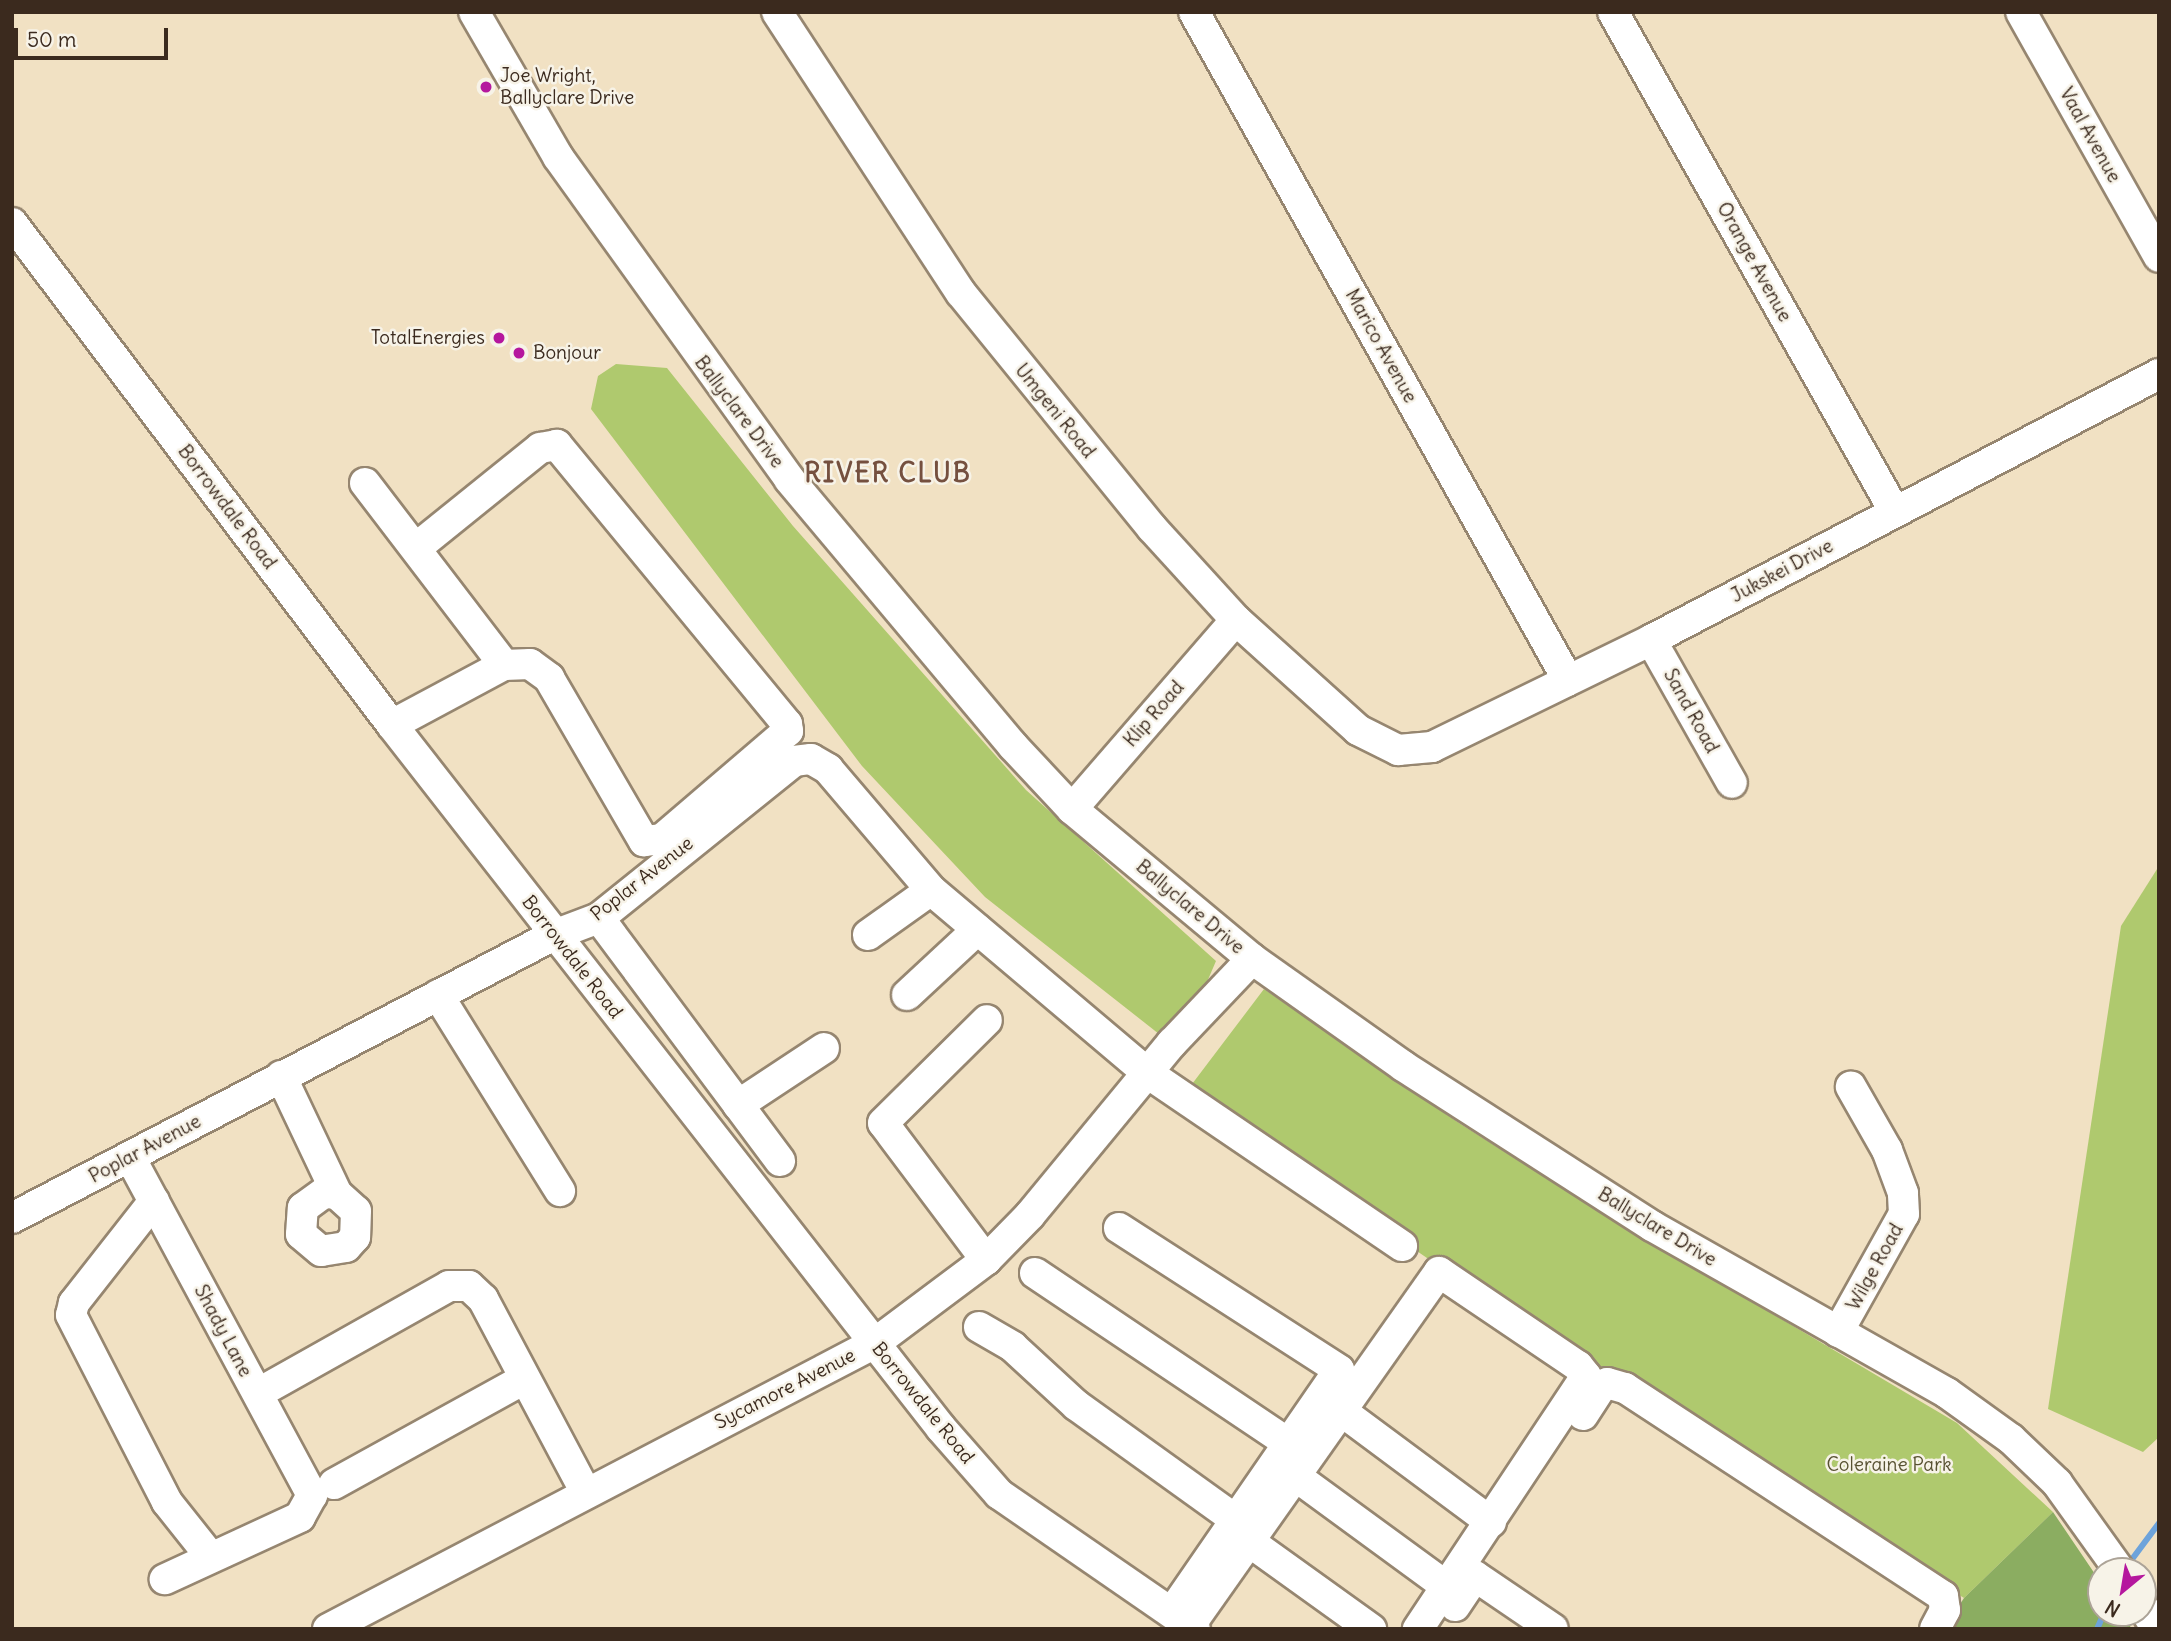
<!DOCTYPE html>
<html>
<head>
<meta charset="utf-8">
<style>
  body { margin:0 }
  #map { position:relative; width:2171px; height:1641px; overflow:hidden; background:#f1e1c3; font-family:Delius,sans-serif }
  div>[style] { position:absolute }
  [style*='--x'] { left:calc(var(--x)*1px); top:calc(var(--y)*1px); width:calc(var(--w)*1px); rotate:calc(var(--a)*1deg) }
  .green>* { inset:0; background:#afc96e }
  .forest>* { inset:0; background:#8bad61 }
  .stream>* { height:6px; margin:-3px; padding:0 3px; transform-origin:3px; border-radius:3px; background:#6da3db }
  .roads { filter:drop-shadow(2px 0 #968670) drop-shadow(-2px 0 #968670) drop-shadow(0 2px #968670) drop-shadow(0 -2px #968670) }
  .minor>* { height:30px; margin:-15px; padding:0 15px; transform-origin:15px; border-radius:15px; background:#fff }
  .dots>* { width:19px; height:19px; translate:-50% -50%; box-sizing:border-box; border:4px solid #f7f3e8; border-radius:50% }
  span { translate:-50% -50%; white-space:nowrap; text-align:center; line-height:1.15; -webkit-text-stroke:5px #f7f3e8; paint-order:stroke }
  .poi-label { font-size:19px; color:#3b2a1e }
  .left { translate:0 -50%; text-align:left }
  .right { translate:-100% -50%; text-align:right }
  .street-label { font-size:19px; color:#3b2a1e }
  .park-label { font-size:19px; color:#585232 }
  .district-label { font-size:26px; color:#75503f; font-weight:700; letter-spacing:2px }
  .frame { position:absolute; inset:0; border:14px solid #3b2a1e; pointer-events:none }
  .north { position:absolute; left:2087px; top:1557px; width:70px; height:70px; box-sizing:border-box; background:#f7f3e8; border:2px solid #aca397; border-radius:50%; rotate:210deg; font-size:19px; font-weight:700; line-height:28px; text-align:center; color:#3b2a1e }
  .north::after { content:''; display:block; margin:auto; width:24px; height:32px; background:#b5179e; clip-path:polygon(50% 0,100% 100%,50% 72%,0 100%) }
  .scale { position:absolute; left:14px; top:28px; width:154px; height:32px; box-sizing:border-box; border:4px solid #3b2a1e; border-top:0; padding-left:9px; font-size:21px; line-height:24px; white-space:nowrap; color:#3b2a1e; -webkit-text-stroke:5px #f7f3e8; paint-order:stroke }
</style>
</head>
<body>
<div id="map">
  <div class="green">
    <i style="clip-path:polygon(616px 364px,667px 368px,793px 526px,1026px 790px,1216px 961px,1204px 989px,1159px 1034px,985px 897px,862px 766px,591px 409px,598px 376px)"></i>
    <i style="clip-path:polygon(2159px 866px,2159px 1437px,2143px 1452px,2048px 1409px,2121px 926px)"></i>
    <i style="clip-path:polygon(1264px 989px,1459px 1123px,1584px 1202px,1957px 1423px,2053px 1512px,1964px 1598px,1427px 1258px,1186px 1092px)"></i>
  </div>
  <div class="forest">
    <i style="clip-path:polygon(2053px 1512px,2101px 1583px,2101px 1613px,2121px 1613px,2132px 1629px,1944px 1629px,1964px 1598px)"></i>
  </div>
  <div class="stream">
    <i style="--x:2127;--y:1566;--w:54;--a:-53.3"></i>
    <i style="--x:2097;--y:1629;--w:17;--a:-66"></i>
  </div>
  <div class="roads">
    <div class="minor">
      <i style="--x:474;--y:12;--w:168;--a:59.9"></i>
      <i style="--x:558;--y:157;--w:396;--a:54.3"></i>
      <i style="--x:789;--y:479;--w:349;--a:50"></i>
      <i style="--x:1013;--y:746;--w:86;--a:46.9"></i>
      <i style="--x:1072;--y:809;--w:234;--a:39.8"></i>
      <i style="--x:1252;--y:959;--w:185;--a:35.3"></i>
      <i style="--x:1403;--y:1066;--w:296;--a:32.7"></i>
      <i style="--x:1652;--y:1226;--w:339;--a:29.5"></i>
      <i style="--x:1947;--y:1393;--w:79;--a:35.7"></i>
      <i style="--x:2011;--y:1439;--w:64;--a:43.7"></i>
      <i style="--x:2057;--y:1483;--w:108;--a:54.4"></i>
      <i style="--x:777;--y:12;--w:336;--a:56.8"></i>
      <i style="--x:961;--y:293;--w:303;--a:50.9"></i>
      <i style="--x:1152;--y:528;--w:125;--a:47.6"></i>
      <i style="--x:1236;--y:620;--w:164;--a:42"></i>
      <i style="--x:1358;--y:730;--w:45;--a:26.6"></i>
      <i style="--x:1398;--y:750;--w:34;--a:-5"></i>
      <i style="--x:1432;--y:747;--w:244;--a:-26"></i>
      <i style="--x:1651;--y:640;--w:573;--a:-27.64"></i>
      <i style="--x:1194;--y:12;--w:766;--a:60.76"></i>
      <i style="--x:1613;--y:12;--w:574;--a:60.58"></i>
      <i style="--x:2021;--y:12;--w:281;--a:60.6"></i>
      <i style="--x:12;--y:223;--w:630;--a:52.88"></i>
      <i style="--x:392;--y:725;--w:892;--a:52.01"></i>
      <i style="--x:941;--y:1428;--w:88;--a:48.7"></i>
      <i style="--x:999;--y:1494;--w:238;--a:34.6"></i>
      <i style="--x:365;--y:483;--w:229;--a:52.6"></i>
      <i style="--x:504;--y:665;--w:26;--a:-2"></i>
      <i style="--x:530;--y:664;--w:24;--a:36"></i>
      <i style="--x:549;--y:678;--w:189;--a:59.8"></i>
      <i style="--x:644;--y:841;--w:18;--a:-6"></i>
      <i style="--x:662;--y:839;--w:166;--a:-40.6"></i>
      <i style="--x:788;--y:731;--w:7;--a:-98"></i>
      <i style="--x:787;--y:724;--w:362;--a:-129.5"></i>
      <i style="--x:557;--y:445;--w:17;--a:170"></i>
      <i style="--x:540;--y:448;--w:159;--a:141.1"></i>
      <i style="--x:1651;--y:640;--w:164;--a:60.5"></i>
      <i style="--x:392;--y:725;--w:127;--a:-28.2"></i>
      <i style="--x:1072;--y:809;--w:250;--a:-49.1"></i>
      <i style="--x:599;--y:918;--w:303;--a:53.3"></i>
      <i style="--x:868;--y:935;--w:77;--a:-35.5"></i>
      <i style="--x:438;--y:995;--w:231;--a:58.1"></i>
      <i style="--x:907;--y:995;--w:96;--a:-42.9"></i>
      <i style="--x:281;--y:1076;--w:131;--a:64.6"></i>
      <i style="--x:337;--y:1194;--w:25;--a:42"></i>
      <i style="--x:356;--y:1211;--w:26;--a:92"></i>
      <i style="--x:355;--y:1237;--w:13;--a:132"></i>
      <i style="--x:346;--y:1247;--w:25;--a:171"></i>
      <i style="--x:321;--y:1251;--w:26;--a:-140"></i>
      <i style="--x:301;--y:1234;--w:26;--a:-86"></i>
      <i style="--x:303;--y:1208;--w:26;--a:-36"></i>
      <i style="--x:324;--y:1193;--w:13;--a:4"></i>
      <i style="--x:738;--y:1105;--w:103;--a:-33.5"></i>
      <i style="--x:131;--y:1159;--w:382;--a:61.7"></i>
      <i style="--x:312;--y:1495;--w:25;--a:119"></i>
      <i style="--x:300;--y:1517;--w:149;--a:155.3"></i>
      <i style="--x:154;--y:1201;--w:130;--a:128.1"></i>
      <i style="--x:74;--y:1303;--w:12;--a:104"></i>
      <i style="--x:71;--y:1315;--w:210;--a:62.8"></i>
      <i style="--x:167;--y:1502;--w:69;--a:51.5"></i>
      <i style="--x:12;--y:1218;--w:611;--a:-27.57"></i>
      <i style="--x:554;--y:935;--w:48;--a:-20.7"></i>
      <i style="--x:599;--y:918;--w:250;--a:-38.8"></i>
      <i style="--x:794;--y:761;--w:17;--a:-7"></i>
      <i style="--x:811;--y:759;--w:20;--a:30"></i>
      <i style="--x:828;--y:769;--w:159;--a:49.6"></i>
      <i style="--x:931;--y:890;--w:285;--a:40.2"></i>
      <i style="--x:1149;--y:1074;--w:306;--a:34.2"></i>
      <i style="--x:1119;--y:1228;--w:262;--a:32.8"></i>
      <i style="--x:1339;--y:1370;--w:294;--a:124.6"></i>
      <i style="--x:986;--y:1260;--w:171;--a:-126.9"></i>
      <i style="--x:883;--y:1123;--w:146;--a:-44.7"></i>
      <i style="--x:1035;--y:1273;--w:306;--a:33.9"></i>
      <i style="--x:979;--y:1327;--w:39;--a:30"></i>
      <i style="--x:1013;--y:1347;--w:86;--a:42.6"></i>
      <i style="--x:1076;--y:1405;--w:197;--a:35.7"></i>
      <i style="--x:1838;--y:1332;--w:135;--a:-60.8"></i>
      <i style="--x:1904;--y:1214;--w:21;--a:-93"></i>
      <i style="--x:1903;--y:1193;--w:46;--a:-110.4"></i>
      <i style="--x:1887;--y:1150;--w:73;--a:-119.7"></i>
      <i style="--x:271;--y:1386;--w:204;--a:-29.3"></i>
      <i style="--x:449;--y:1286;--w:20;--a:0"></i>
      <i style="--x:469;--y:1286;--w:19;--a:43"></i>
      <i style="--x:483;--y:1299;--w:220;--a:62"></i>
      <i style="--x:1340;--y:1410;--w:188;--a:36.6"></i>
      <i style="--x:1583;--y:1415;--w:33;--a:-57"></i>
      <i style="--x:1601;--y:1387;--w:7;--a:-34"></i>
      <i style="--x:1607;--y:1383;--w:19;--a:16"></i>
      <i style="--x:1625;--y:1388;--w:380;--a:33.2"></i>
      <i style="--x:1943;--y:1596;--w:14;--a:82"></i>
      <i style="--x:1945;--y:1610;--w:21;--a:118"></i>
      <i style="--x:1294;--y:1475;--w:190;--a:36.2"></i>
      <i style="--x:334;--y:1484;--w:217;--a:-28.9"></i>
      <i style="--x:1247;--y:1540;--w:153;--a:35.7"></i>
      <i style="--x:1455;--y:1606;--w:36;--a:-56"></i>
      <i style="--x:1475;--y:1576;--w:94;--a:34.2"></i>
      <i style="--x:2143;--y:1607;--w:26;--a:58"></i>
      <i style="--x:1190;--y:1625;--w:432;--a:-54.8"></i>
      <i style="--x:1439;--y:1272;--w:168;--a:34.1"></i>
      <i style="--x:1578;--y:1366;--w:13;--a:51"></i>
      <i style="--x:1586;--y:1376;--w:304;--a:123.6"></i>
      <i style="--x:328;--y:1629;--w:617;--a:-27.6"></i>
      <i style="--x:875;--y:1343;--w:139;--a:-36.8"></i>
      <i style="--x:986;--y:1260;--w:63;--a:-45.6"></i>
      <i style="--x:1030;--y:1215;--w:223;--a:-50.5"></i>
      <i style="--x:1172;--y:1043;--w:116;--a:-46.4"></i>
    </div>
  </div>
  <div class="dots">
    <i style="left:486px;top:87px;background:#b5179e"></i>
    <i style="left:499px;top:338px;background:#b5179e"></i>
    <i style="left:519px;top:353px;background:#b5179e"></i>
  </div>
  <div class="poi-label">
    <span class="left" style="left:500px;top:87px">Joe Wright,<br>Ballyclare Drive</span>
    <span class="right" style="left:485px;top:338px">TotalEnergies</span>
    <span class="left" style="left:533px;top:353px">Bonjour</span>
  </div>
  <div class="street-label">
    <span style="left:2090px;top:135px;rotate:61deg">Vaal Avenue</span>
    <span style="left:1754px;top:262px;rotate:61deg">Orange Avenue</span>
    <span style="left:1381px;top:346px;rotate:61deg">Marico Avenue</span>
    <span style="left:1055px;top:411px;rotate:51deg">Umgeni Road</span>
    <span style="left:739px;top:412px;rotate:53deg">Ballyclare Drive</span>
    <span style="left:227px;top:507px;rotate:53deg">Borrowdale Road</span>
    <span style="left:1782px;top:571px;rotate:-28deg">Jukskei Drive</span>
    <span style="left:1691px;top:711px;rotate:61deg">Sand Road</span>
    <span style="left:1154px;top:714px;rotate:-49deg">Klip Road</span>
    <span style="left:642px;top:879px;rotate:-38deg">Poplar Avenue</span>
    <span style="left:1190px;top:907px;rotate:40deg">Ballyclare Drive</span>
    <span style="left:572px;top:957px;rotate:52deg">Borrowdale Road</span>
    <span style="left:145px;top:1149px;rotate:-28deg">Poplar Avenue</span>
    <span style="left:1657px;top:1227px;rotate:31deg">Ballyclare Drive</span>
    <span style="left:1875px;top:1267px;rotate:-61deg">Wilge Road</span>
    <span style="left:223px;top:1331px;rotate:62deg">Shady Lane</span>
    <span style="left:785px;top:1389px;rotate:-27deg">Sycamore Avenue</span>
    <span style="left:923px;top:1403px;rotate:51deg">Borrowdale Road</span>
  </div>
  <div class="park-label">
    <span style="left:1889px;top:1465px">Coleraine Park</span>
  </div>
  <div class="district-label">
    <span style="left:888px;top:473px">RIVER CLUB</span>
  </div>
  <div class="frame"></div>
  <div class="north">N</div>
  <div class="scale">50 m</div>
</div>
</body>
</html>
